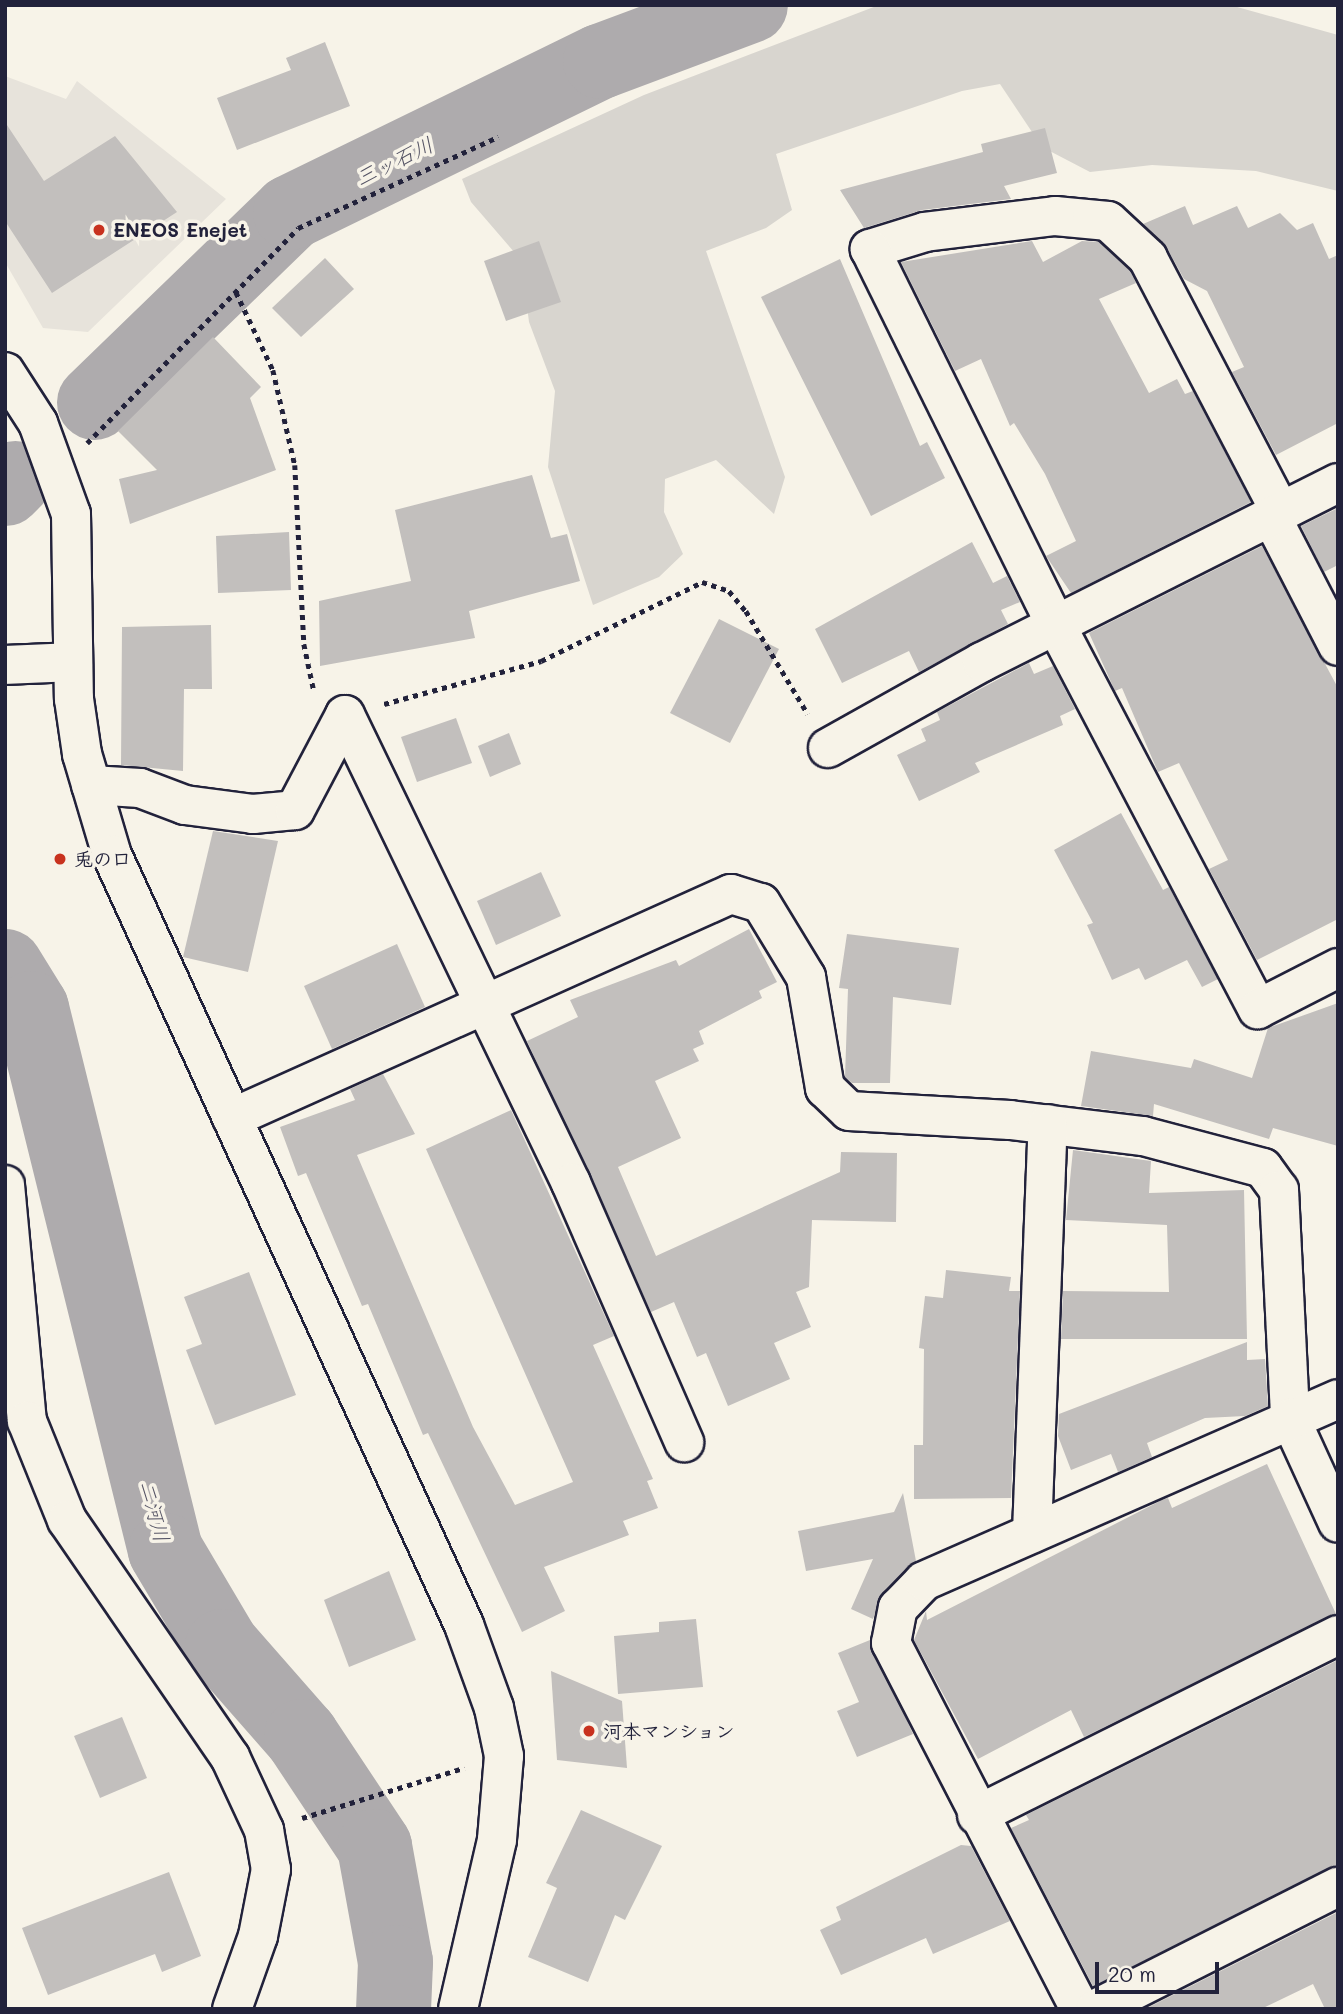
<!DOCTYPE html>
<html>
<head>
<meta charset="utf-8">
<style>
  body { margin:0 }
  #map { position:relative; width:1343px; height:2014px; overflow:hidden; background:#f7f3e8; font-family:Mali,"Klee One",sans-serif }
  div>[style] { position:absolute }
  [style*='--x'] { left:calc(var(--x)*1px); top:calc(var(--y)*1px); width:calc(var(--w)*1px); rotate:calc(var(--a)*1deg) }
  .built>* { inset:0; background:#e7e3db }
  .green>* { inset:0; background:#d8d5cf }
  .river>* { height:75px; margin:-37.5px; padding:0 37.5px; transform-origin:37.5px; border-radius:37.5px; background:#aeabad }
  .building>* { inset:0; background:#c2bfbd }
  .path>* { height:4.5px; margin-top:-2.25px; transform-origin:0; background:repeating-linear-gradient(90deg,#22223b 0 5px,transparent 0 10px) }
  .roads { filter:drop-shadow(2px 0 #22223b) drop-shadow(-2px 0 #22223b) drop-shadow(0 2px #22223b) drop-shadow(0 -2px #22223b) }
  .minor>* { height:38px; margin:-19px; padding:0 19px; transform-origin:19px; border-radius:19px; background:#f7f3e8 }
  .tertiary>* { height:38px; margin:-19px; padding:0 19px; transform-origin:19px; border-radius:19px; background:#f7f3e8 }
  .dots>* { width:19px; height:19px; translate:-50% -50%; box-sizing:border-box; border:4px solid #f7f3e8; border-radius:50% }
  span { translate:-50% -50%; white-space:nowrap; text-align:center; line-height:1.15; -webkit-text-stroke:7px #f7f3e8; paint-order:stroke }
  .poi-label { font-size:19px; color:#22223b; font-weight:700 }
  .left { translate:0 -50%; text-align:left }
  .water-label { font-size:21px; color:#535263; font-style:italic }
  .frame { position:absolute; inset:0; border:7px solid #22223b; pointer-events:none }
  .scale { position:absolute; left:1095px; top:1962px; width:124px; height:32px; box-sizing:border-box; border:4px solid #22223b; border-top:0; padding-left:9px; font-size:21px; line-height:24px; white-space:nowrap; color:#22223b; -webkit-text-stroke:5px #f7f3e8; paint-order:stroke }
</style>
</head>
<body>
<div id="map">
  <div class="built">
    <i style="clip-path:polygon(5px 76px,66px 99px,77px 81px,226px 199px,88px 332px,43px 328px,5px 262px)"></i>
  </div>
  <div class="green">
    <i style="clip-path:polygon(879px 5px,1230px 5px,1338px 35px,1338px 191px,1256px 171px,1152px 165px,1090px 172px,1042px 147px,1000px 84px,962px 91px,776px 154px,792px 210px,766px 228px,706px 251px,785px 477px,774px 514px,716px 460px,665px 479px,664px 512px,683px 554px,659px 577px,593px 605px,548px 467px,555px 391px,529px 322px,521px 260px,471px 202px,462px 179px,644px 95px)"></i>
  </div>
  <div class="river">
    <i style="--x:94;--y:402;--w:273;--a:-44.1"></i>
    <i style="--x:290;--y:212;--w:345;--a:-26"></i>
    <i style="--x:600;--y:61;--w:160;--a:-20.5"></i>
    <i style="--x:5;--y:488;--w:14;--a:-45"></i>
    <i style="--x:5;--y:966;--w:49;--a:58.2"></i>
    <i style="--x:31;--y:1008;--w:558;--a:76.11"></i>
    <i style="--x:165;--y:1550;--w:112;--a:59.3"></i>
    <i style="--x:222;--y:1646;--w:120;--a:48.7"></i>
    <i style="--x:301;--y:1736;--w:132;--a:56.4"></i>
    <i style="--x:374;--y:1846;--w:118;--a:79.7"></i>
    <i style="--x:395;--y:1962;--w:47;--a:92.4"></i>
  </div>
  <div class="building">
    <i style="clip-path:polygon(325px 42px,350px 106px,237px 150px,217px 98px,291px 70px,286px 58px)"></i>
    <i style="clip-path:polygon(5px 122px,44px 181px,115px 136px,177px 212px,52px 293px,5px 221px)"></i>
    <i style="clip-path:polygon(1045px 128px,1057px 173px,1004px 186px,1011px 199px,922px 210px,864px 228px,840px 190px,983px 152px,981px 144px)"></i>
    <i style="clip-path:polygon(1185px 206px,1193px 225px,1237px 206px,1248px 228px,1280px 213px,1297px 230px,1313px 223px,1329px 259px,1338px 255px,1338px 423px,1276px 455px,1232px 372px,1244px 367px,1207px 291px,1184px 279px,1167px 248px,1143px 224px)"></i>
    <i style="clip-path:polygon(539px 241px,561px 302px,506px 321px,484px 261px)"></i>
    <i style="clip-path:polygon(1032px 241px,1043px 262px,1082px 241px,1099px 242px,1130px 271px,1136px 283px,1099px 299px,1149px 393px,1177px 379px,1185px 394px,1193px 391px,1251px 502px,1071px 593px,1046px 556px,1076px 541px,1045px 474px,1014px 423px,1010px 426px,981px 359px,955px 371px,901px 262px)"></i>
    <i style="clip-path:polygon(325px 258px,354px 289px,301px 337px,272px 308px)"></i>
    <i style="clip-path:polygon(840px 259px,920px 446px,927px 442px,945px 478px,871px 516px,761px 297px)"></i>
    <i style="clip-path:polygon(213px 337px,261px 387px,250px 398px,276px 470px,130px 524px,119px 479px,157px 470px,118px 431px)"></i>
    <i style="clip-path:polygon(532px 475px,551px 538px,567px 534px,580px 581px,469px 611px,475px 638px,320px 666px,319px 601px,411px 581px,395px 510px)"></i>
    <i style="clip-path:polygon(1338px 508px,1338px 565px,1324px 572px,1301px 526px)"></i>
    <i style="clip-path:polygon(289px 532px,291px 590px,218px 593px,216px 536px)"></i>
    <i style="clip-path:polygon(972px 542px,993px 583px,1007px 576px,1020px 602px,1001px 610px,1008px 624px,919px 672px,909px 651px,842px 683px,815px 629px)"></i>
    <i style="clip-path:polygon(1262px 546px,1338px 688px,1338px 919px,1257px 960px,1209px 869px,1228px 860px,1179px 763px,1158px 772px,1122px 688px,1115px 691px,1089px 633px)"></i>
    <i style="clip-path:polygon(719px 619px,779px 649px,730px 743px,670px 713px)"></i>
    <i style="clip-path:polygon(211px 625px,212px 689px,184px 689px,183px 771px,121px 765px,122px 627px)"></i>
    <i style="clip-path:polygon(1029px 663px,1034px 674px,1053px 666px,1075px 709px,1060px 716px,1063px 725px,975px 763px,980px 772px,919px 801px,897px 755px,926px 741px,921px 729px,940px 720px,937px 712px)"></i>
    <i style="clip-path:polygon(456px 718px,472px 763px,417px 782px,401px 737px)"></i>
    <i style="clip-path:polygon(509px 733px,521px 764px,490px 777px,478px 746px)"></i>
    <i style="clip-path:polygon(1121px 813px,1163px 890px,1169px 887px,1218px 979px,1202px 987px,1187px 960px,1145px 980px,1139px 968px,1112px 980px,1087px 925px,1093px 923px,1054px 850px)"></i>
    <i style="clip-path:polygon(213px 831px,278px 841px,248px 972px,183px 957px)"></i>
    <i style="clip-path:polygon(541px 872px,561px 916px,496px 945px,477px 901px)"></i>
    <i style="clip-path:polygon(749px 929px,777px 982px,759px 991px,762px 998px,699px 1031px,704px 1044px,693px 1049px,699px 1061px,655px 1081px,681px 1138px,618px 1167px,656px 1256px,840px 1172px,841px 1152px,897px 1153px,896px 1222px,812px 1220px,809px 1287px,796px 1292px,811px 1327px,774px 1343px,790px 1379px,728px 1406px,706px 1353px,697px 1357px,674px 1302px,651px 1312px,527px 1041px,578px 1017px,570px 1000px,676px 960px,679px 966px)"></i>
    <i style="clip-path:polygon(847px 934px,959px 948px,951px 1005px,893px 997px,890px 1083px,852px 1083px,845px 1077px,848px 989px,839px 988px)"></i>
    <i style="clip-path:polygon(397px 944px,425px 1007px,332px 1049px,304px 986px)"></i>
    <i style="clip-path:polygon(1338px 1003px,1338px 1146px,1273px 1128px,1269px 1139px,1154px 1104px,1153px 1116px,1081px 1106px,1091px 1051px,1191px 1068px,1194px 1059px,1252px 1078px,1268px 1028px)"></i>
    <i style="clip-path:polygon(383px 1074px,415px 1134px,357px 1155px,473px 1427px,515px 1505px,573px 1482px,426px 1149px,511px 1110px,614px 1336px,593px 1345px,653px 1479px,647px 1481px,658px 1508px,623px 1521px,629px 1535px,544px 1567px,565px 1611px,522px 1632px,428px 1433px,423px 1435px,368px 1304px,362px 1306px,306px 1173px,298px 1176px,280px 1127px,355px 1100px,350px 1089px)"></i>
    <i style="clip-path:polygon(1073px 1150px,1151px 1161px,1149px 1193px,1244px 1190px,1247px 1339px,1061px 1339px,1063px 1291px,1169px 1292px,1167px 1225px,1066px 1220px)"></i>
    <i style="clip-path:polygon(946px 1270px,1011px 1277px,1009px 1291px,1020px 1291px,1011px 1498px,914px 1499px,914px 1445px,923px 1445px,924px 1349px,919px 1348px,925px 1296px,943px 1298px)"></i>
    <i style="clip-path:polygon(249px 1272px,296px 1395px,215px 1425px,186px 1350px,202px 1344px,184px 1297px)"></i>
    <i style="clip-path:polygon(1247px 1342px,1247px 1360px,1265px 1359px,1268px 1406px,1245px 1416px,1205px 1418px,1147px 1443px,1152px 1457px,1118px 1472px,1111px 1454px,1071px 1470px,1058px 1436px,1059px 1414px)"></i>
    <i style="clip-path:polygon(1267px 1464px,1336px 1614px,1084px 1737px,1071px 1710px,978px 1759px,914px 1640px,926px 1611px,927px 1620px,1162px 1500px,1168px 1498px,1172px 1508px)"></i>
    <i style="clip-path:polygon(903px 1493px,916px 1561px,882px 1593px,873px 1619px,851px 1609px,873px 1559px,806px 1571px,798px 1531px,894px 1512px)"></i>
    <i style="clip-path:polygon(389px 1571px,416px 1640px,349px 1667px,324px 1600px)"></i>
    <i style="clip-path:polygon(696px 1619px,703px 1687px,618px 1694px,614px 1636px,659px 1632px,659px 1622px)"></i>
    <i style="clip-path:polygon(870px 1640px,913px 1734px,857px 1757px,837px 1711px,859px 1702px,838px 1653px)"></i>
    <i style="clip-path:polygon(1338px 1660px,1338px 1865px,1093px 1986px,1011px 1828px,1029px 1820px,1026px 1815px)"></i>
    <i style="clip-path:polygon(551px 1671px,622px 1701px,627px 1768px,557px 1760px)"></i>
    <i style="clip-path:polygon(122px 1717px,147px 1778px,100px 1798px,74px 1736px)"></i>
    <i style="clip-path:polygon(581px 1810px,662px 1846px,625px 1920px,615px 1915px,588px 1982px,528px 1957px,557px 1888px,546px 1883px)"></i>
    <i style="clip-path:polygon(961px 1845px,971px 1846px,1010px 1921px,933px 1954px,926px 1938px,841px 1975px,820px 1930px,841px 1920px,836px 1907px)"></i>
    <i style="clip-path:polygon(169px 1872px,201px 1956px,162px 1972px,155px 1954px,48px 1995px,22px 1928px)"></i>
    <i style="clip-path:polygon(1338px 1912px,1338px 2009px,1325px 2009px,1313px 1984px,1261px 2009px,1145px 2009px)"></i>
  </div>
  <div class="path">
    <i style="--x:236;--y:292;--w:86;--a:64.6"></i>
    <i style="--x:273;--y:370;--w:98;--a:77"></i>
    <i style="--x:295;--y:465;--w:179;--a:87.1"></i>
    <i style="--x:304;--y:644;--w:48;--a:78"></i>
    <i style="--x:87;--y:443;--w:301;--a:-45.5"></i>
    <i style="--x:298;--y:228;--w:220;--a:-24.5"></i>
    <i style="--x:384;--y:704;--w:163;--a:-15.3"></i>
    <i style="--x:541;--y:661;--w:179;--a:-26.1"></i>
    <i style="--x:702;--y:582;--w:28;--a:18"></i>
    <i style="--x:729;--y:591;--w:26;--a:50"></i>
    <i style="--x:746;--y:611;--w:120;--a:59"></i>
    <i style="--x:302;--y:1818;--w:170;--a:-17.2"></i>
  </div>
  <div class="roads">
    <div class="minor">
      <i style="--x:1280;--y:511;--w:285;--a:-117.6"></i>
      <i style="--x:1148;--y:258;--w:54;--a:-137.2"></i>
      <i style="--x:1108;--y:221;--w:53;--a:-174.6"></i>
      <i style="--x:1055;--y:216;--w:131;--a:173"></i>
      <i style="--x:925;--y:232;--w:58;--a:162.8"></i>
      <i style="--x:870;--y:249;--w:419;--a:63.7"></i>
      <i style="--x:1056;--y:625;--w:434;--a:62.3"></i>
      <i style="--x:1258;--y:1009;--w:90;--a:-27.1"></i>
      <i style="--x:1271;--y:516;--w:146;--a:62.7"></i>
      <i style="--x:5;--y:665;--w:68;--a:-2.5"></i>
      <i style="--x:828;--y:748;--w:176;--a:-29.2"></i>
      <i style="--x:982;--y:662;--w:398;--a:-26.7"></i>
      <i style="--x:91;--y:785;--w:49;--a:3.5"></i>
      <i style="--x:140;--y:788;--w:48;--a:20.7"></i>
      <i style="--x:185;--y:805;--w:69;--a:7.5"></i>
      <i style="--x:253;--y:814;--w:42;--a:-5.4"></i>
      <i style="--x:295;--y:810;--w:107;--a:-62.2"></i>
      <i style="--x:345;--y:715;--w:520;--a:64.22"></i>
      <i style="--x:571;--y:1183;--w:283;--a:66.4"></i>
      <i style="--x:232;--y:1118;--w:547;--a:-24.18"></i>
      <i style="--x:731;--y:894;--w:31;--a:17"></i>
      <i style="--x:761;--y:903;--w:87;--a:58.7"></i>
      <i style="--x:806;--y:977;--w:113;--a:80.3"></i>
      <i style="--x:825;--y:1088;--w:33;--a:44"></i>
      <i style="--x:849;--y:1111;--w:161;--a:3.2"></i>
      <i style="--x:1010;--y:1120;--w:134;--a:6.9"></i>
      <i style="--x:1143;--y:1136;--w:124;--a:14.9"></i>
      <i style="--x:1263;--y:1168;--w:27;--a:54"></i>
      <i style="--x:1279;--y:1190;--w:228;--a:87.2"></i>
      <i style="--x:1290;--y:1418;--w:115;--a:65.4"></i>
      <i style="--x:5;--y:1185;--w:237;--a:84.7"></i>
      <i style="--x:27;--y:1421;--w:107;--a:68"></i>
      <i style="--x:67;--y:1520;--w:288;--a:55.5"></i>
      <i style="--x:230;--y:1757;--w:81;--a:65"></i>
      <i style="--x:264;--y:1830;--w:40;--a:80"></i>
      <i style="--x:271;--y:1869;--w:68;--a:101"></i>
      <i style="--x:258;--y:1936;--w:77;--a:109.6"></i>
      <i style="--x:1032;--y:1533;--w:409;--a:-87.8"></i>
      <i style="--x:977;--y:1815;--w:403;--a:-26.5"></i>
      <i style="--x:1080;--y:2009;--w:412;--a:-117.3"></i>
      <i style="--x:891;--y:1643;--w:36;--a:-79"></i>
      <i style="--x:898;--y:1608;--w:37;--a:-46"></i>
      <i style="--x:924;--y:1581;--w:452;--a:-23.7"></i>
      <i style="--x:1096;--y:2009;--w:271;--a:-26.8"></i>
    </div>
    <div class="tertiary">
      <i style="--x:5;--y:372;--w:61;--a:57.1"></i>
      <i style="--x:38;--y:423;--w:97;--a:70.1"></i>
      <i style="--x:71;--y:514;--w:185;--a:89.1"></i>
      <i style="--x:74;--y:699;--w:56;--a:81.7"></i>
      <i style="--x:82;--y:754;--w:105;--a:73.5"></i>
      <i style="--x:112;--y:855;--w:847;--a:65.43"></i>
      <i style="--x:464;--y:1625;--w:88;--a:70.1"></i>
      <i style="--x:494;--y:1708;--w:49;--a:78.2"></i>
      <i style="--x:504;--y:1756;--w:84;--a:94.8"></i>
      <i style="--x:497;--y:1840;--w:173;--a:103"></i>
    </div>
  </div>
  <div class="dots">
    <i style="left:99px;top:230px;background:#c8321e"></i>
    <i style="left:60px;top:859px;background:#c8321e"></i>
    <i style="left:589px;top:1731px;background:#c8321e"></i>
  </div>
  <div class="poi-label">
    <span class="left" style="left:113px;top:230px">ENEOS Enejet</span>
    <span class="left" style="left:74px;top:859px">兎の口</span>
    <span class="left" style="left:603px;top:1731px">河本マンション</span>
  </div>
  <div class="water-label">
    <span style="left:394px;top:161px;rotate:-26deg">三ッ石川</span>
    <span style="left:155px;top:1511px;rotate:75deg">二河川</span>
  </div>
  <div class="frame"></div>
  <div class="scale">20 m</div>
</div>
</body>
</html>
